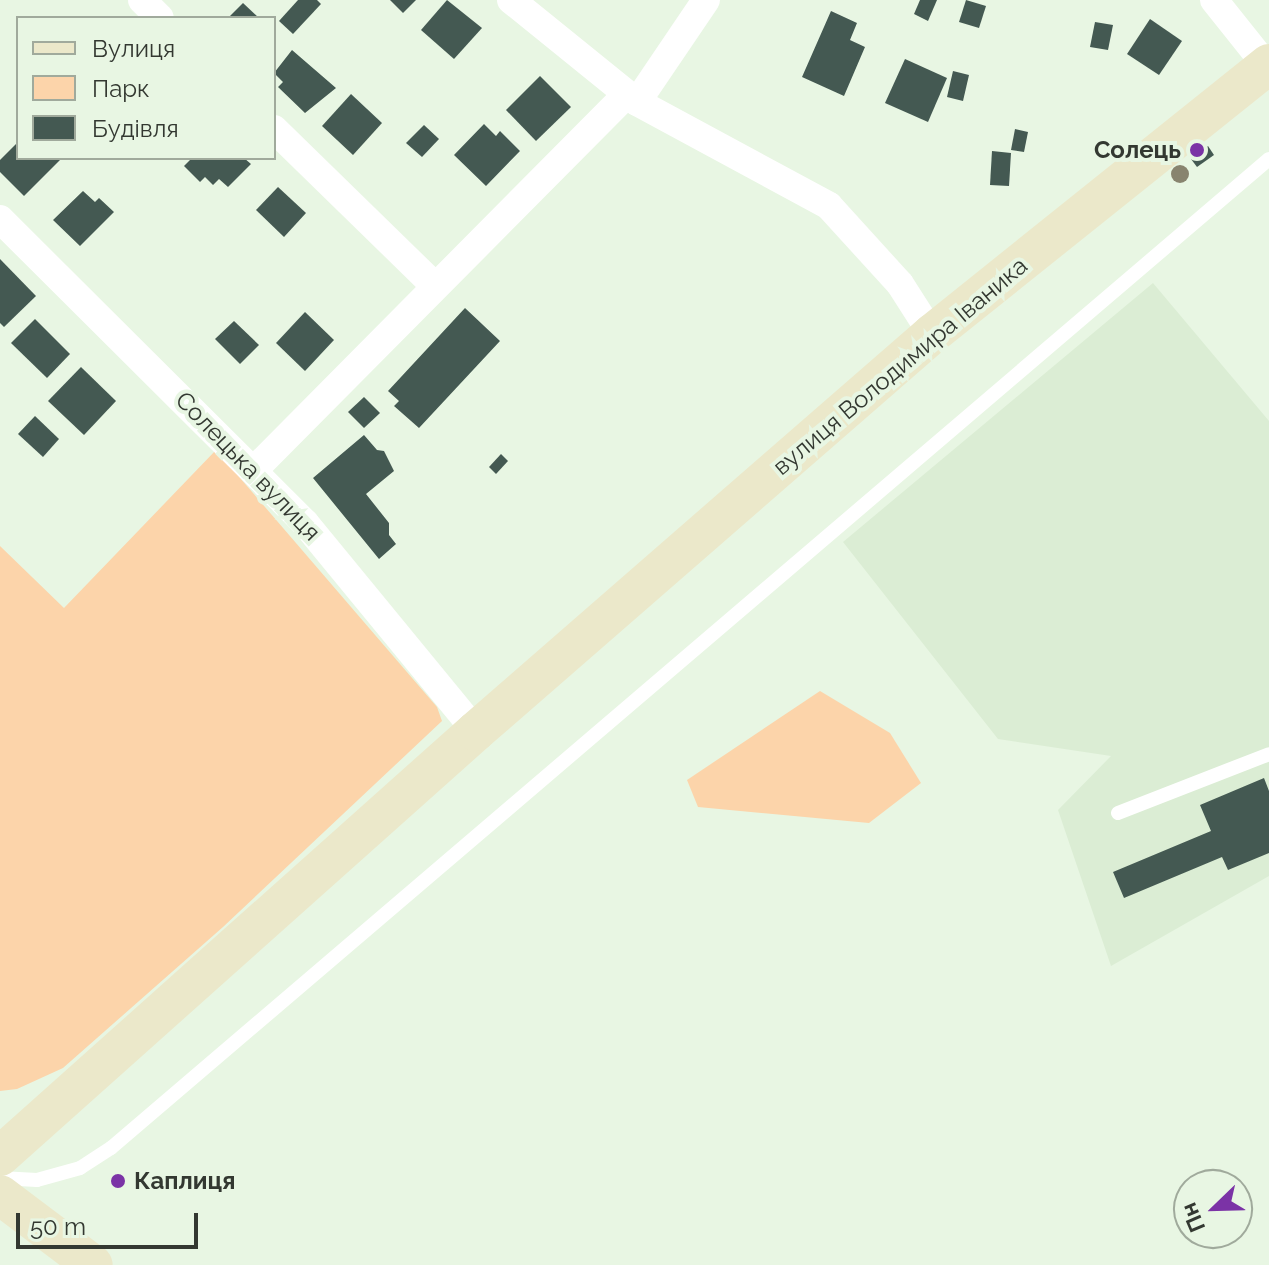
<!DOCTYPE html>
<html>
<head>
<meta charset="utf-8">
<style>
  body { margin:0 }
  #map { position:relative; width:1269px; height:1265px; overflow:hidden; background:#e8f6e3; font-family:Raleway,sans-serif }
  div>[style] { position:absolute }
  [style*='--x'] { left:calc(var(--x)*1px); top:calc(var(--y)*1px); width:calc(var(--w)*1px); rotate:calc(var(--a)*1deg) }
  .built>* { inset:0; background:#dbedd4 }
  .green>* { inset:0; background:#fcd4aa }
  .building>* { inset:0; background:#445952 }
  .service>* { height:14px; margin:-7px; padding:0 7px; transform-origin:7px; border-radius:7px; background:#fff }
  .minor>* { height:28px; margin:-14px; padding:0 14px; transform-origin:14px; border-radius:14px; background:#fff }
  .secondary>* { height:40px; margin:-20px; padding:0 20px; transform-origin:20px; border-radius:20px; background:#ebe8ca }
  .trees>* { width:18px; height:18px; margin:-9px; border-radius:50%; background:#88846f }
  .dots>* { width:22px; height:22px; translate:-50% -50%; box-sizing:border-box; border:4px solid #e8f6e3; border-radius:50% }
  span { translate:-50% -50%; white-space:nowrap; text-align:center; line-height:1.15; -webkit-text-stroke:8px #e8f6e3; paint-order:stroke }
  .poi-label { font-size:24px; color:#333831; font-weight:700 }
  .right { translate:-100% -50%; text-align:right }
  .left { translate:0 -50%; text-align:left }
  .street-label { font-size:24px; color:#333831 }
  .legend { position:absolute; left:16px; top:16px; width:260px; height:144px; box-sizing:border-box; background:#e8f6e3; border:2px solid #a0aa9c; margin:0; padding:10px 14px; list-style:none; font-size:24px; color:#333831 }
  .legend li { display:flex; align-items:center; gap:16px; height:40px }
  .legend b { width:40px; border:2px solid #a0aa9c }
  .north { position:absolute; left:1173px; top:1169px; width:80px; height:80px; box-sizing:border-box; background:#e8f6e3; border:2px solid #a0aa9c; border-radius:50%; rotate:247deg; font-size:22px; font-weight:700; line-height:32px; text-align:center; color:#333831 }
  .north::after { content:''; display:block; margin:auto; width:28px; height:36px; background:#7b33a6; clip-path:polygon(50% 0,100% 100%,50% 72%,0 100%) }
  .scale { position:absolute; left:16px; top:1213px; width:182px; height:36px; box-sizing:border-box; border:4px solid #333831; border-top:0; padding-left:10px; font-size:24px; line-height:28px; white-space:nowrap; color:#333831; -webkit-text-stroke:6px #e8f6e3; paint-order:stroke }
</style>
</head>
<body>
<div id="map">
  <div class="built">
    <i style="clip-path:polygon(1153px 283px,1269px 421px,1269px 876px,1111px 966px,1058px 810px,1111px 756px,998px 739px,843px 542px)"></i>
  </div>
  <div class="green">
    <i style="clip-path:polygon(216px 450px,437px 707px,442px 721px,223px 927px,63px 1068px,17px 1089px,0 1091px,0 546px,64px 608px)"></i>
    <i style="clip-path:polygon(820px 691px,890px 733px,921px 783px,869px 823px,698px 807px,687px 780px)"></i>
  </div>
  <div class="building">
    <i style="clip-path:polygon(298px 0,317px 0,321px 4px,293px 34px,279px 21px)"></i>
    <i style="clip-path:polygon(390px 0,416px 0,403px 13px)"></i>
    <i style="clip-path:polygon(447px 0,482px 28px,454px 59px,421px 30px)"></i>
    <i style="clip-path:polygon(920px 0,937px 0,928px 21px,914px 14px)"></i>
    <i style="clip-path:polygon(966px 0,986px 6px,979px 28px,959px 22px)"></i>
    <i style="clip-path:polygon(243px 3px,259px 18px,228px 18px)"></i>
    <i style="clip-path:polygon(831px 11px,857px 23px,850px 40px,865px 47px,844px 96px,802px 77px)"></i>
    <i style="clip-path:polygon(1150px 19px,1182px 41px,1159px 75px,1127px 54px)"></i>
    <i style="clip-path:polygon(1095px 22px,1113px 25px,1108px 50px,1090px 47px)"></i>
    <i style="clip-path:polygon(292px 50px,336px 88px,305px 113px,278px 87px,283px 82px,274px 73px)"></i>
    <i style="clip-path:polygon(905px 59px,947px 78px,928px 122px,885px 103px)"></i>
    <i style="clip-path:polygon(953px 71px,969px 75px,963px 101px,947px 97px)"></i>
    <i style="clip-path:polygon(540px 76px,571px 107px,536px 141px,506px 110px)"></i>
    <i style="clip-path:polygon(351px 94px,382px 123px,353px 155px,322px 126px)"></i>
    <i style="clip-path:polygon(484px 124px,496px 136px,500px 131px,520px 151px,486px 186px,454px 155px)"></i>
    <i style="clip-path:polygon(424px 125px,439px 139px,422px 157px,406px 143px)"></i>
    <i style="clip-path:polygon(1015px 129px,1028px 132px,1024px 152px,1011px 150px)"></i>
    <i style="clip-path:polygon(18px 142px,18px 158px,62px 158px,24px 196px,0 172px,0 160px)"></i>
    <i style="clip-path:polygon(1208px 146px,1214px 155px,1197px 167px,1191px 159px)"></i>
    <i style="clip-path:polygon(992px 151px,1011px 153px,1009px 186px,990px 185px)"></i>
    <i style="clip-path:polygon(192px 158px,244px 158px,251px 164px,228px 187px,219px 179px,213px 185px,205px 177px,200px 182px,184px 166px)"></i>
    <i style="clip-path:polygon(278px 187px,306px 213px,284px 237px,256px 210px)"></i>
    <i style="clip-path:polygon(83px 191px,95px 202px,99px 198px,114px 212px,80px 246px,53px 220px)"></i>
    <i style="clip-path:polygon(0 259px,36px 296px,4px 327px,0 323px)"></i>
    <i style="clip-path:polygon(465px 308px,500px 341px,419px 428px,394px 406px,399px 401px,388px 391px)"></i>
    <i style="clip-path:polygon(305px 312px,334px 340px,305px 371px,276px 343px)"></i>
    <i style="clip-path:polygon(35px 319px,70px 354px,47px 378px,11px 343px)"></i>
    <i style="clip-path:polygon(234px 321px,259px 345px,240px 364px,215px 339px)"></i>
    <i style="clip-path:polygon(81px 367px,116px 401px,84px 435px,48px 401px)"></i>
    <i style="clip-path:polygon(364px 397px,380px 413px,364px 428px,348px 412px)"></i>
    <i style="clip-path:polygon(35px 416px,59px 439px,43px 457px,18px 434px)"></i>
    <i style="clip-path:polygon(364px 435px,377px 450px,384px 451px,394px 471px,366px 494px,389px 523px,389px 535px,396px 544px,379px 559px,313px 478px)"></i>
    <i style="clip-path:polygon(501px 454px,508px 461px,496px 474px,489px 467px)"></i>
    <i style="clip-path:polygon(1264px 778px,1269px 791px,1269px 853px,1228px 870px,1222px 857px,1124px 898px,1113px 872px,1211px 831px,1200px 805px)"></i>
  </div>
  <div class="service">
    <i style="--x:1118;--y:813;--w:162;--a:-21.3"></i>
    <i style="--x:0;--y:1178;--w:37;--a:3"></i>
    <i style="--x:37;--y:1180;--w:45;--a:-15.6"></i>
    <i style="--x:80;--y:1168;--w:37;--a:-33"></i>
    <i style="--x:111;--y:1148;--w:1523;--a:-40.5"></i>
  </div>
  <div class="minor">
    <i style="--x:142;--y:0;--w:25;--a:45"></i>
    <i style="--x:511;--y:0;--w:162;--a:39"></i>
    <i style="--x:637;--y:102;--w:218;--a:28.4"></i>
    <i style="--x:829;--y:206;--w:105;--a:47.7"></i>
    <i style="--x:900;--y:284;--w:59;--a:57.4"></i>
    <i style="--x:1214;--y:0;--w:88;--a:51.4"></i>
    <i style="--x:637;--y:102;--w:123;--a:-55.9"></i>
    <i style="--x:274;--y:129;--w:225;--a:44.3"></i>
    <i style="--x:0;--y:219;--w:431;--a:44.9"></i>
    <i style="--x:305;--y:523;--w:269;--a:50.6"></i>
    <i style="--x:255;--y:469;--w:527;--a:-45.23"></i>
  </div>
  <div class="secondary">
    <i style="--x:0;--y:1156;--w:638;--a:-41.76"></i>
    <i style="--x:476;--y:731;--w:605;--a:-41.04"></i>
    <i style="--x:932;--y:334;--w:432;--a:-38.7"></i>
    <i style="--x:0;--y:1195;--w:116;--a:37"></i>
  </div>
  <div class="trees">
    <i style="left:1180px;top:174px"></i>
  </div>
  <div class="dots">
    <i style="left:1197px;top:150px;background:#7b33a6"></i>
    <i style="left:118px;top:1181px;background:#7b33a6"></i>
  </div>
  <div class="poi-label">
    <span class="right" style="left:1181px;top:150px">Солець</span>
    <span class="left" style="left:134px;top:1181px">Каплиця</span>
  </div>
  <div class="street-label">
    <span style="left:900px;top:366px;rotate:-40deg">вулиця Володимира Іваника</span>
    <span style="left:248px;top:466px;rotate:46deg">Солецька вулиця</span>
  </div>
  <ul class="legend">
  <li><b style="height:10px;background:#ebe8ca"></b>Вулиця</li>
  <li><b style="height:22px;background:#fcd4aa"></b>Парк</li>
  <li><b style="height:22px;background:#445952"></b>Будівля</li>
  </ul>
  <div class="north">Пн</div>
  <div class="scale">50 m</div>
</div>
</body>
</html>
